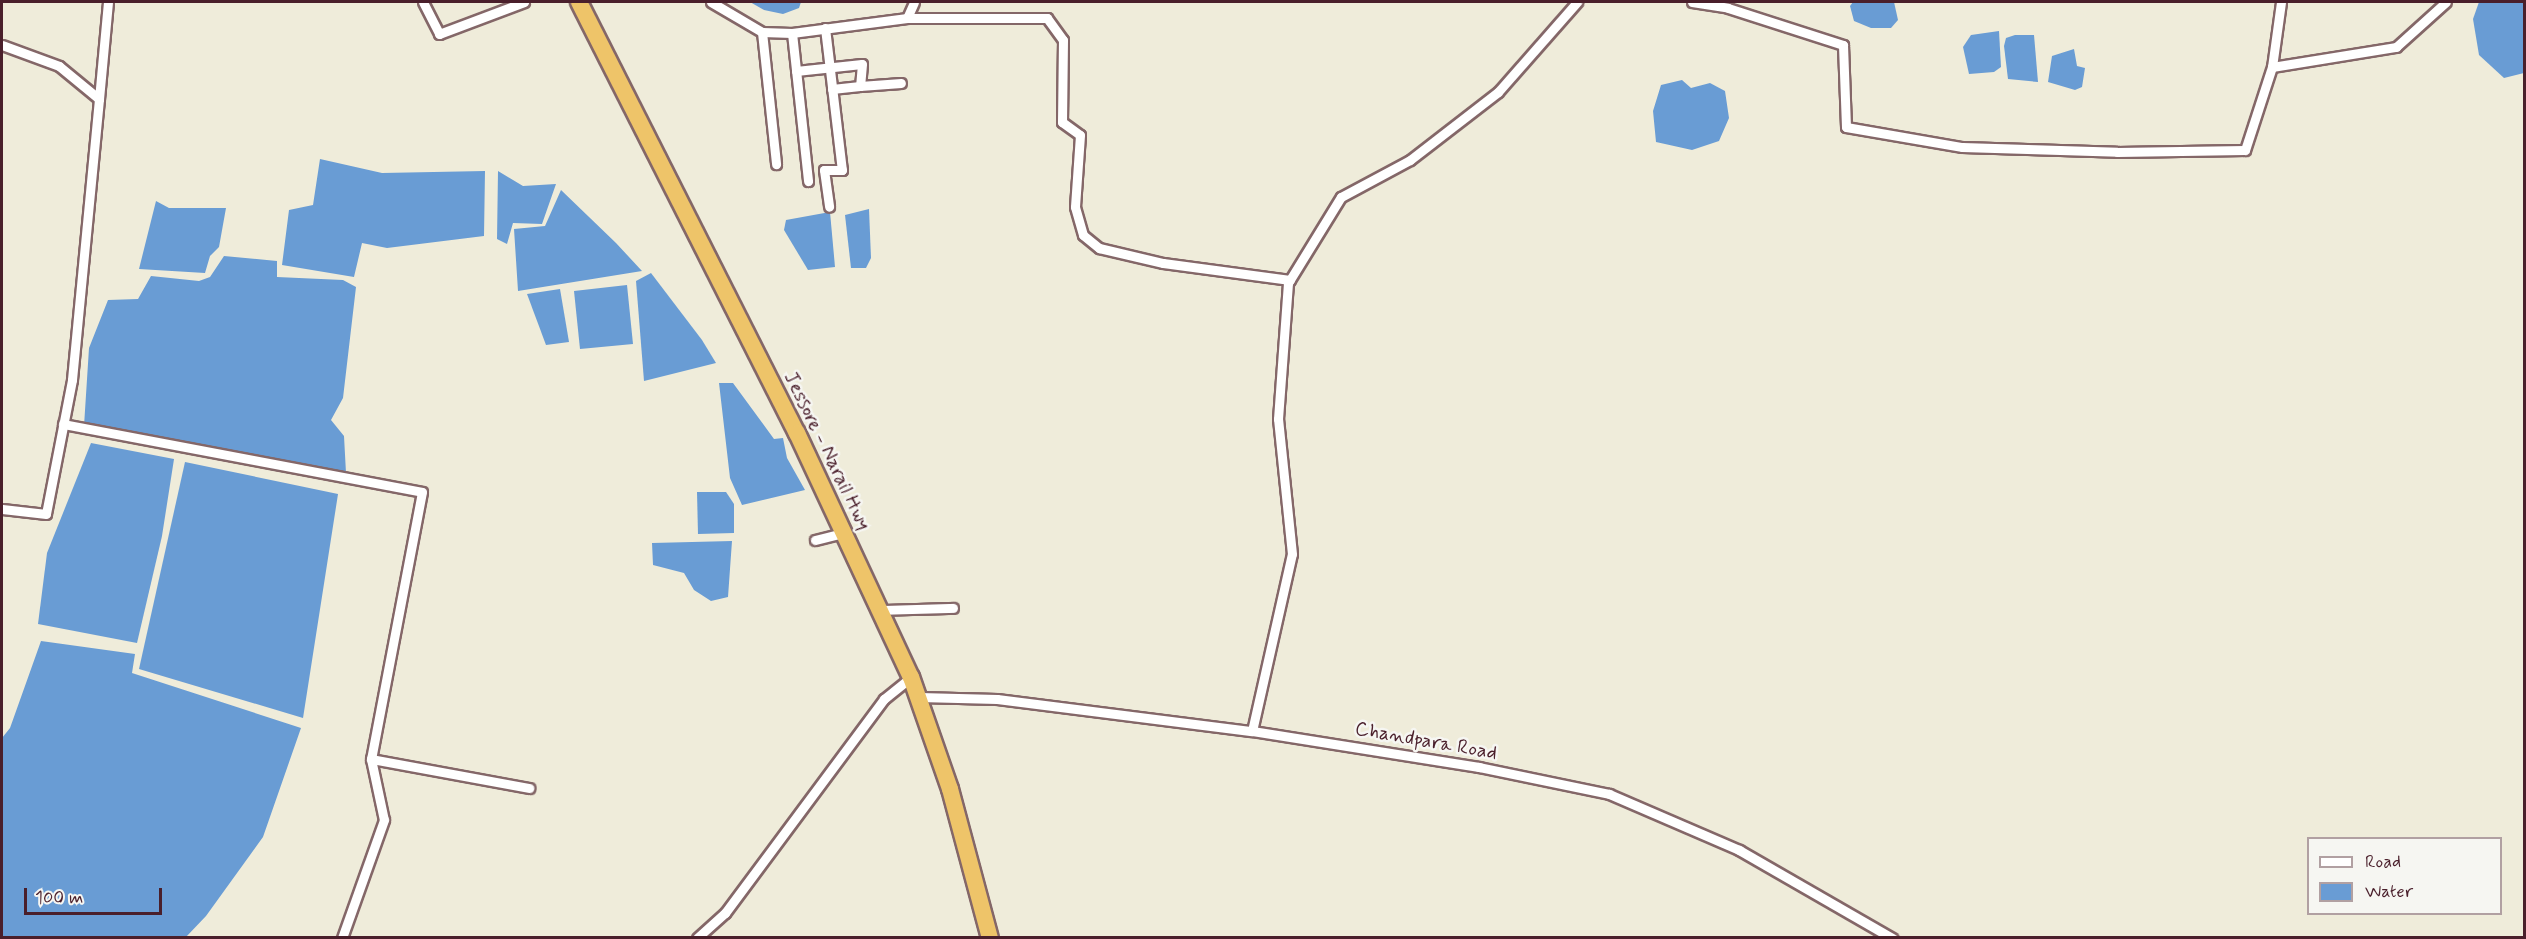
<!DOCTYPE html>
<html>
<head>
<meta charset="utf-8">
<style>
  body { margin:0 }
  #map { position:relative; width:2526px; height:939px; overflow:hidden; background:#efecda; font-family:Mynerve,sans-serif }
  div>[style] { position:absolute }
  [style*='--x'] { left:calc(var(--x)*1px); top:calc(var(--y)*1px); width:calc(var(--w)*1px); rotate:calc(var(--a)*1deg) }
  .water>* { inset:0; background:#699cd4 }
  .roads { filter:drop-shadow(2px 0 #846768) drop-shadow(-2px 0 #846768) drop-shadow(0 2px #846768) drop-shadow(0 -2px #846768) }
  .street>* { height:9px; margin:-4.5px; padding:0 4.5px; transform-origin:4.5px; border-radius:4.5px; background:#fff }
  .highway>* { height:16px; margin:-8px; padding:0 8px; transform-origin:8px; border-radius:8px; background:#eec469 }
  span { translate:-50% -50%; white-space:nowrap; text-align:center; line-height:1.15; -webkit-text-stroke:5px #f6f6f2; paint-order:stroke }
  .street-label { font-size:20px; color:#4a1f2b }
  .frame { position:absolute; inset:0; border:3px solid #4a1f2b; pointer-events:none }
  .legend { position:absolute; left:2307px; top:837px; width:195px; height:78px; box-sizing:border-box; background:#f6f6f2; border:2px solid #b1a0a2; margin:0; padding:8px 10px; list-style:none; font-size:18px; color:#4a1f2b }
  .legend li { display:flex; align-items:center; gap:12px; height:30px }
  .legend b { width:30px; border:2px solid #b1a0a2 }
  .scale { position:absolute; left:24px; top:888px; width:138px; height:27px; box-sizing:border-box; border:3px solid #4a1f2b; border-top:0; padding-left:8px; font-size:18px; line-height:21px; white-space:nowrap; color:#4a1f2b; -webkit-text-stroke:4px #f6f6f2; paint-order:stroke }
</style>
</head>
<body>
<div id="map">
  <div class="water">
    <i style="clip-path:polygon(750px 2px,801px 2px,799px 8px,783px 14px,764px 10px)"></i>
    <i style="clip-path:polygon(1853px 2px,1894px 2px,1898px 20px,1891px 28px,1871px 28px,1854px 21px,1850px 6px)"></i>
    <i style="clip-path:polygon(2479px 2px,2524px 2px,2524px 73px,2504px 78px,2479px 55px,2473px 19px)"></i>
    <i style="clip-path:polygon(1999px 31px,2001px 67px,1994px 72px,1969px 74px,1963px 47px,1971px 35px)"></i>
    <i style="clip-path:polygon(2015px 35px,2034px 35px,2038px 82px,2008px 79px,2004px 46px,2006px 38px)"></i>
    <i style="clip-path:polygon(2074px 49px,2077px 66px,2085px 68px,2082px 87px,2075px 90px,2048px 82px,2052px 56px)"></i>
    <i style="clip-path:polygon(1682px 80px,1691px 88px,1710px 83px,1725px 91px,1729px 118px,1719px 141px,1692px 150px,1656px 142px,1653px 111px,1661px 85px)"></i>
    <i style="clip-path:polygon(320px 159px,382px 173px,485px 171px,484px 236px,387px 248px,362px 243px,354px 277px,282px 265px,289px 210px,313px 205px)"></i>
    <i style="clip-path:polygon(498px 171px,523px 186px,556px 184px,542px 224px,513px 223px,507px 244px,497px 239px)"></i>
    <i style="clip-path:polygon(561px 190px,616px 243px,642px 271px,518px 291px,514px 229px,545px 226px)"></i>
    <i style="clip-path:polygon(156px 201px,169px 208px,226px 208px,219px 247px,210px 256px,205px 273px,139px 269px)"></i>
    <i style="clip-path:polygon(869px 209px,871px 258px,866px 268px,851px 268px,845px 215px)"></i>
    <i style="clip-path:polygon(830px 212px,835px 267px,808px 270px,784px 230px,786px 220px)"></i>
    <i style="clip-path:polygon(224px 256px,277px 261px,277px 277px,343px 280px,356px 287px,343px 398px,331px 420px,344px 436px,346px 473px,84px 426px,89px 348px,108px 300px,138px 299px,151px 276px,199px 281px,210px 277px)"></i>
    <i style="clip-path:polygon(651px 273px,702px 340px,716px 363px,644px 381px,636px 281px)"></i>
    <i style="clip-path:polygon(627px 285px,633px 344px,580px 349px,574px 291px)"></i>
    <i style="clip-path:polygon(560px 289px,569px 342px,546px 345px,527px 294px)"></i>
    <i style="clip-path:polygon(719px 383px,733px 383px,774px 439px,783px 438px,787px 458px,805px 490px,742px 505px,730px 478px)"></i>
    <i style="clip-path:polygon(91px 443px,174px 459px,162px 536px,137px 643px,38px 624px,47px 553px)"></i>
    <i style="clip-path:polygon(185px 462px,338px 494px,303px 718px,139px 669px)"></i>
    <i style="clip-path:polygon(697px 492px,726px 492px,734px 504px,734px 533px,698px 534px)"></i>
    <i style="clip-path:polygon(732px 541px,728px 597px,711px 601px,694px 590px,684px 573px,653px 565px,652px 543px)"></i>
    <i style="clip-path:polygon(41px 641px,135px 654px,132px 673px,301px 728px,263px 837px,206px 916px,186px 937px,2px 937px,2px 738px,10px 728px)"></i>
  </div>
  <div class="roads">
    <div class="street">
      <i style="--x:423;--y:2;--w:36;--a:63"></i>
      <i style="--x:439;--y:34;--w:91;--a:-20.6"></i>
      <i style="--x:711;--y:2;--w:59;--a:30.5"></i>
      <i style="--x:762;--y:32;--w:30;--a:2"></i>
      <i style="--x:792;--y:33;--w:116;--a:-7.4"></i>
      <i style="--x:907;--y:18;--w:17;--a:-66"></i>
      <i style="--x:1692;--y:2;--w:36;--a:9"></i>
      <i style="--x:1728;--y:8;--w:121;--a:17.8"></i>
      <i style="--x:1843;--y:45;--w:82;--a:87.9"></i>
      <i style="--x:1846;--y:127;--w:118;--a:9.8"></i>
      <i style="--x:1962;--y:147;--w:155;--a:1.8"></i>
      <i style="--x:2117;--y:152;--w:128;--a:-0.9"></i>
      <i style="--x:2245;--y:150;--w:87;--a:-72"></i>
      <i style="--x:2272;--y:67;--w:126;--a:-9.2"></i>
      <i style="--x:2396;--y:47;--w:67;--a:-42"></i>
      <i style="--x:907;--y:18;--w:140;--a:0"></i>
      <i style="--x:1047;--y:18;--w:27;--a:54"></i>
      <i style="--x:1063;--y:40;--w:82;--a:90.7"></i>
      <i style="--x:1062;--y:122;--w:22;--a:36"></i>
      <i style="--x:1080;--y:135;--w:72;--a:94"></i>
      <i style="--x:1075;--y:207;--w:29;--a:74"></i>
      <i style="--x:1083;--y:235;--w:21;--a:39"></i>
      <i style="--x:1099;--y:248;--w:66;--a:13.2"></i>
      <i style="--x:1163;--y:263;--w:128;--a:7.6"></i>
      <i style="--x:825;--y:28;--w:143;--a:83.2"></i>
      <i style="--x:842;--y:170;--w:18;--a:180"></i>
      <i style="--x:824;--y:170;--w:37;--a:82"></i>
      <i style="--x:762;--y:32;--w:133;--a:83.9"></i>
      <i style="--x:792;--y:33;--w:149;--a:83.8"></i>
      <i style="--x:2;--y:45;--w:61;--a:20.2"></i>
      <i style="--x:59;--y:66;--w:52;--a:39.5"></i>
      <i style="--x:99;--y:99;--w:282;--a:95.5"></i>
      <i style="--x:72;--y:380;--w:136;--a:101"></i>
      <i style="--x:46;--y:514;--w:44;--a:-173.5"></i>
      <i style="--x:2272;--y:67;--w:66;--a:-82.1"></i>
      <i style="--x:796;--y:71;--w:66;--a:-6.1"></i>
      <i style="--x:862;--y:64;--w:22;--a:95"></i>
      <i style="--x:860;--y:86;--w:41;--a:-4.2"></i>
      <i style="--x:832;--y:89;--w:28;--a:-6"></i>
      <i style="--x:99;--y:99;--w:97;--a:-84.7"></i>
      <i style="--x:63;--y:424;--w:365;--a:10.7"></i>
      <i style="--x:422;--y:492;--w:272;--a:100.8"></i>
      <i style="--x:371;--y:759;--w:62;--a:78"></i>
      <i style="--x:384;--y:820;--w:125;--a:109.6"></i>
      <i style="--x:815;--y:540;--w:30;--a:-14"></i>
      <i style="--x:880;--y:610;--w:73;--a:-1.6"></i>
      <i style="--x:919;--y:697;--w:78;--a:1.5"></i>
      <i style="--x:997;--y:699;--w:257;--a:7.2"></i>
      <i style="--x:1252;--y:731;--w:230;--a:9"></i>
      <i style="--x:1479;--y:767;--w:133;--a:11.7"></i>
      <i style="--x:1609;--y:794;--w:142;--a:23.3"></i>
      <i style="--x:1739;--y:850;--w:177;--a:29.9"></i>
      <i style="--x:1252;--y:731;--w:181;--a:-77.3"></i>
      <i style="--x:1292;--y:554;--w:136;--a:-95.9"></i>
      <i style="--x:1278;--y:419;--w:136;--a:-85.8"></i>
      <i style="--x:1288;--y:283;--w:101;--a:-58.4"></i>
      <i style="--x:1341;--y:197;--w:78;--a:-28.2"></i>
      <i style="--x:1410;--y:160;--w:111;--a:-37.7"></i>
      <i style="--x:1498;--y:92;--w:120;--a:-48.7"></i>
      <i style="--x:371;--y:759;--w:161;--a:10.4"></i>
      <i style="--x:697;--y:938;--w:38;--a:-42"></i>
      <i style="--x:725;--y:913;--w:267;--a:-53.4"></i>
      <i style="--x:884;--y:699;--w:35;--a:-39"></i>
    </div>
    <div class="highway">
      <i style="--x:579;--y:2;--w:483;--a:63.2"></i>
      <i style="--x:797;--y:433;--w:269;--a:65"></i>
      <i style="--x:911;--y:677;--w:119;--a:70.8"></i>
      <i style="--x:950;--y:789;--w:154;--a:75"></i>
    </div>
  </div>
  <div class="street-label">
    <span style="left:827px;top:451px;rotate:64deg">Jessore - Narail Hwy</span>
    <span style="left:1426px;top:741px;rotate:10deg">Chandpara Road</span>
  </div>
  <div class="frame"></div>
  <ul class="legend">
  <li><b style="height:8px;background:#fff"></b>Road</li>
  <li><b style="height:16px;background:#699cd4"></b>Water</li>
  </ul>
  <div class="scale">100 m</div>
</div>
</body>
</html>
